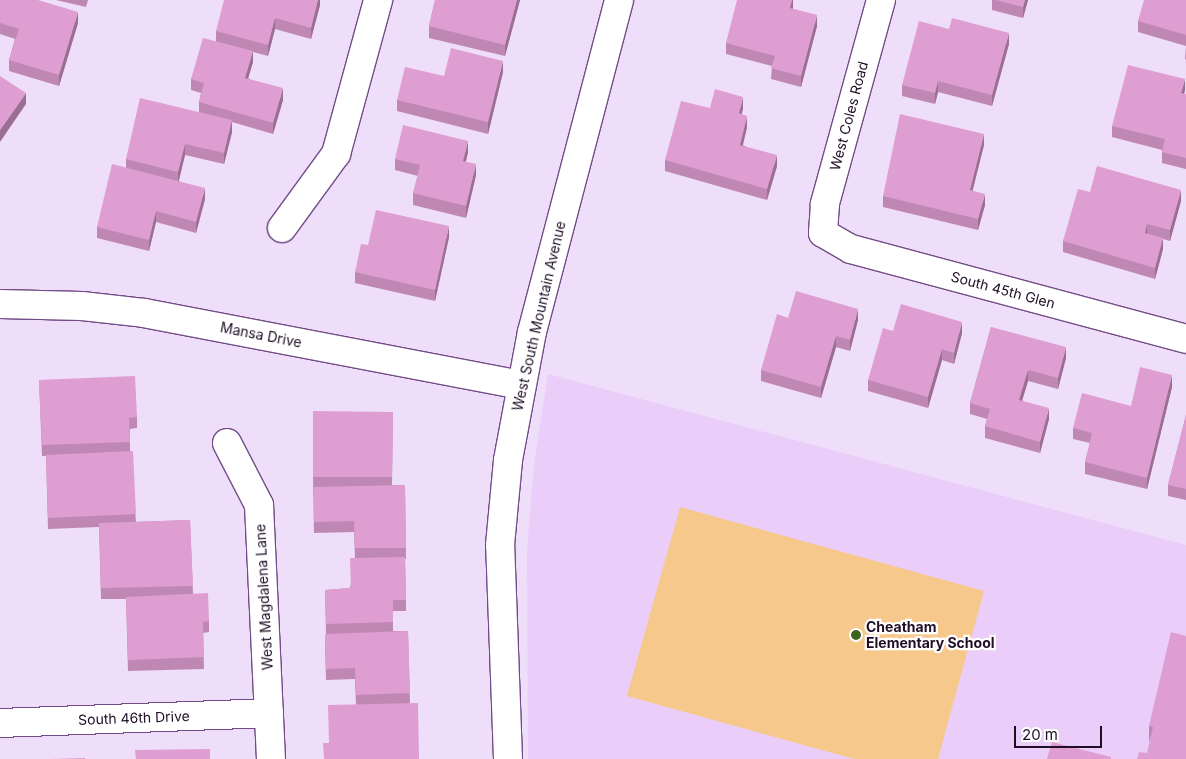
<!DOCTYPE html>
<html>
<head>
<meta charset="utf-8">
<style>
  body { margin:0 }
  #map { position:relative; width:1186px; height:759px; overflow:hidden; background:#efdef9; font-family:Inter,sans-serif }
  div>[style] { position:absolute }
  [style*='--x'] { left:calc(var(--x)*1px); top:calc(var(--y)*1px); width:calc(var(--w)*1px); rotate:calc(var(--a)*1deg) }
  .built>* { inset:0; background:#eacdf9 }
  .green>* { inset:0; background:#f7c88b }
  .roads { filter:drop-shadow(1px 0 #734c87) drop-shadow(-1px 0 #734c87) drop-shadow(0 1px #734c87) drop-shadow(0 -1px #734c87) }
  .minor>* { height:28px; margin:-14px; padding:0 14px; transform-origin:14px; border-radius:14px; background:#fff }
  .tertiary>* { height:28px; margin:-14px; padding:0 14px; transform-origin:14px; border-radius:14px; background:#fff }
  .wall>* { inset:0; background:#bf88b4 }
  .shaded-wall>* { inset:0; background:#9b6f92 }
  .building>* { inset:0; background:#de9ed1 }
  .dots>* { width:14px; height:14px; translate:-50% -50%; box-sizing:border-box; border:2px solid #fff; border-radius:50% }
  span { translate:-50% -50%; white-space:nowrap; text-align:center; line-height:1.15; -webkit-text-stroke:4.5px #fff; paint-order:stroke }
  .street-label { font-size:14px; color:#1e0e26 }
  .poi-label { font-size:14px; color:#1e0e26; font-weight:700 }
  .left { translate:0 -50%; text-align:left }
  .scale { position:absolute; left:1014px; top:726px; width:88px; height:22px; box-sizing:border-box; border:2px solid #1e0e26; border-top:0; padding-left:6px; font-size:15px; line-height:18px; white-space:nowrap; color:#1e0e26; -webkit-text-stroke:4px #fff; paint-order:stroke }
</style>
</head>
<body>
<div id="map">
  <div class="built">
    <i style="clip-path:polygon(548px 374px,1186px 545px,1186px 759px,528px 759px,527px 550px,534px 464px)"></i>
  </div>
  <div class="green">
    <i style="clip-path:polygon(680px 507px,984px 591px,938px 759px,854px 759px,627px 696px)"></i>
  </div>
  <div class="roads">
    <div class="minor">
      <i style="--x:881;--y:0;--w:212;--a:105.4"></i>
      <i style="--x:825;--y:204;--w:29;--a:94"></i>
      <i style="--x:823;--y:233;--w:32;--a:30"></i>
      <i style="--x:851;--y:249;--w:347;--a:15"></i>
      <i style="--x:282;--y:228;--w:92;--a:-53.9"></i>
      <i style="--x:336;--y:154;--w:160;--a:-74.7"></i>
      <i style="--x:227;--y:443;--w:70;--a:62.7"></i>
      <i style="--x:259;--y:505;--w:254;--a:87.3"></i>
      <i style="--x:0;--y:723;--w:269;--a:-2.1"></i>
    </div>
    <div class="tertiary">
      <i style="--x:0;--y:304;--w:82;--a:1.4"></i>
      <i style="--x:82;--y:306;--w:62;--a:6.4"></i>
      <i style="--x:144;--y:313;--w:383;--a:10.8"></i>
      <i style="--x:508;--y:759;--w:214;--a:-92.1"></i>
      <i style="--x:500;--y:545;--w:85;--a:-84.6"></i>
      <i style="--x:508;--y:460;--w:130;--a:-79.4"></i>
      <i style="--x:532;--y:332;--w:343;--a:-75.3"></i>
    </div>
  </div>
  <div class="wall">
    <i style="clip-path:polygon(0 0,78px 23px,59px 86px,9px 71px,9px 60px,15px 39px,0 34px)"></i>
    <i style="clip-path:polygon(56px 0,88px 0,86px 7px)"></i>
    <i style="clip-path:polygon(320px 0,320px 5px,311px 39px,275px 29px,268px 56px,253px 52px,253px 62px,248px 78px,283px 100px,273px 134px,232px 122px,232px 132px,224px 164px,185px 155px,179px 181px,205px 199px,196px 233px,156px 222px,149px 251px,97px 238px,97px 227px,126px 168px,126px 159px,199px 113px,199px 102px,201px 93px,191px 90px,191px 79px,216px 41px,216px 31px)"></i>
    <i style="clip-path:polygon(435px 0,520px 0,505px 56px,429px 38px,429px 26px)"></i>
    <i style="clip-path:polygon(793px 0,793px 9px,817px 26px,801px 87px,771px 79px,772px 66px,726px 54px,726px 43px)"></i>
    <i style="clip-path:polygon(992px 0,1028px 0,1023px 18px,992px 10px)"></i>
    <i style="clip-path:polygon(1186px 0,1186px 60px,1185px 59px,1186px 46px,1138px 32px,1138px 21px)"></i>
    <i style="clip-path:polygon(949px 29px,1009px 44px,992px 106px,938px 92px,935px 104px,902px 96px,902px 85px)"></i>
    <i style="clip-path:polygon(503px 72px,488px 134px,397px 111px,397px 100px,444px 76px)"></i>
    <i style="clip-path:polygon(1185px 90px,1184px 94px,1186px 94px,1186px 169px,1162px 163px,1162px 150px,1112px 137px,1112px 126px)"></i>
    <i style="clip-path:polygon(710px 108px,743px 108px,742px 114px,747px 127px,743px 145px,777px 166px,767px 200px,665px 171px,665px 160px)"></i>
    <i style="clip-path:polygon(984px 145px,972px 191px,985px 205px,978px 230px,883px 207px,883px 196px)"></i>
    <i style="clip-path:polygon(468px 152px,466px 162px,476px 175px,466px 218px,413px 205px,413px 193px,418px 176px,395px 170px,395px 159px)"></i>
    <i style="clip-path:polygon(1090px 192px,1181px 201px,1170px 241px,1163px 239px,1163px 249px,1155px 279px,1063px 252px,1063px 241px)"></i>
    <i style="clip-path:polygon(449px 237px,435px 301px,355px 283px,355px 272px,368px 245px)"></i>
    <i style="clip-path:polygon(788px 318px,858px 320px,850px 351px,836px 347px,821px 398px,761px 381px,761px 370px)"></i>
    <i style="clip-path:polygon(991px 327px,1066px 358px,1058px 389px,1028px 381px,1022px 400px,1049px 419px,1040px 453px,985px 438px,985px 426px,987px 419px,970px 414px,970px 403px)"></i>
    <i style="clip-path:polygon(893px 331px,962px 333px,954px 364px,942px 360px,928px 408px,868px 391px,868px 380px)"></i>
    <i style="clip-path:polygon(39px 380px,137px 417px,137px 428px,130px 429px,130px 451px,136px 522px,190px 520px,193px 594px,209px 621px,209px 632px,203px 633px,204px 669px,128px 671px,126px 599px,101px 599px,99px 527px,48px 529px,46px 456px,42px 456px)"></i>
    <i style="clip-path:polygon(1172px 387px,1147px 489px,1085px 474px,1085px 462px,1090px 443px,1073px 439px,1073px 428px,1131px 406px)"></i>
    <i style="clip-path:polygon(393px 412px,392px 485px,405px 485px,406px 559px,405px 559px,406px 600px,406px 611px,393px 611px,393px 631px,408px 631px,410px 703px,329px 743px,356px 705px,355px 679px,326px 680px,325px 645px,326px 634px,325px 590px,350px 588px,355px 558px,354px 532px,314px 533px,313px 477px)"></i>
    <i style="clip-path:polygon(1186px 415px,1186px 500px,1168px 496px,1168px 485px)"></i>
    <i style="clip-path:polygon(1186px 636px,1149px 742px,1149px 726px)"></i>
  </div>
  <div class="shaded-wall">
    <i style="clip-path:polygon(318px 0,320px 0,320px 5px,311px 39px,311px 28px)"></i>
    <i style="clip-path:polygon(517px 0,520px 0,505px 56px,505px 45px)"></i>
    <i style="clip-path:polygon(792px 0,793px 0,793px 8px,790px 19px,790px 8px)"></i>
    <i style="clip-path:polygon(1025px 0,1028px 0,1023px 18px,1023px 7px)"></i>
    <i style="clip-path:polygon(78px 12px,78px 23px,59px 86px,59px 75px)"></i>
    <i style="clip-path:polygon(817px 15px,817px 26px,801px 87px,801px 76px)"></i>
    <i style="clip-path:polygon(275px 18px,275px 29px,268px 56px,268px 45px)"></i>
    <i style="clip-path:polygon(1009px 33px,1009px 44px,992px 106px,992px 95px)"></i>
    <i style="clip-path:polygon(253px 51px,253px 62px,245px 89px,245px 78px)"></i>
    <i style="clip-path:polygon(503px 61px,503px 72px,488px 134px,488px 122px)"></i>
    <i style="clip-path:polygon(1185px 79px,1185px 90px,1181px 104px,1181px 93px)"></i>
    <i style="clip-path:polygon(938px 81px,938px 92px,935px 104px,935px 93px)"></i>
    <i style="clip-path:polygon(283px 88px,283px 100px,273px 134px,273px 123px)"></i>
    <i style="clip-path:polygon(26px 93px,26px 104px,0 142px,0 130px)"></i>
    <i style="clip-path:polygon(743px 97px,743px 108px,739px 124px,739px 113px)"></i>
    <i style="clip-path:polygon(747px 116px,747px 127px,740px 156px,740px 145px)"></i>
    <i style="clip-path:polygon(232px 120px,232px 132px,224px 164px,224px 153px)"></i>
    <i style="clip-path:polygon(984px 134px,984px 145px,970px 201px,970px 190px)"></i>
    <i style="clip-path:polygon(468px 141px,468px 152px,463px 172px,463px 161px)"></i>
    <i style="clip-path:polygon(185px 144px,185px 155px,178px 183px,178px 172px)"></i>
    <i style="clip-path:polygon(777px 155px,777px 166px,767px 200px,767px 189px)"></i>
    <i style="clip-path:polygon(476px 164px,476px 175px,466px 218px,466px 206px)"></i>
    <i style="clip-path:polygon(205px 188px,205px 199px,196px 233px,196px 222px)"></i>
    <i style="clip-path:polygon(1181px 190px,1181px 201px,1170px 241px,1170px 230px)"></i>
    <i style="clip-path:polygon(985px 194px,985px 205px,978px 230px,978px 219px)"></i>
    <i style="clip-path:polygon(156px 211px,156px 222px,149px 251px,149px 240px)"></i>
    <i style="clip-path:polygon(1147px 224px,1147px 235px,1145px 233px)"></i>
    <i style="clip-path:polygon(449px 226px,449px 237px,435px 301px,435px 290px)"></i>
    <i style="clip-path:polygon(1163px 238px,1163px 249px,1155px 279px,1155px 268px)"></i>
    <i style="clip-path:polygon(858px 309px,858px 320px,850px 351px,850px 340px)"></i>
    <i style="clip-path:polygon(962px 322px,962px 333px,954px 364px,954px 353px)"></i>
    <i style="clip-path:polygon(836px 336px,836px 347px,821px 398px,821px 387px)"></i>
    <i style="clip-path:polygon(1066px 347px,1066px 358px,1058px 389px,1058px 378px)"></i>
    <i style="clip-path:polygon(942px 349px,942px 360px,928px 408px,928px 397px)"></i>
    <i style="clip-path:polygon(1028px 370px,1028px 381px,1019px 411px,1019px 400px)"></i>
    <i style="clip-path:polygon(1172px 375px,1172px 387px,1147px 489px,1147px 478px)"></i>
    <i style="clip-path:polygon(1049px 408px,1049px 419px,1040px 453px,1040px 442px)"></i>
  </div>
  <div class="building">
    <i style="clip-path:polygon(0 0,38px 0,78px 12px,59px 75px,9px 60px,19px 29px,0 23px)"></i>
    <i style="clip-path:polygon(224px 0,318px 0,311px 28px,275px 18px,268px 45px,216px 31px)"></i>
    <i style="clip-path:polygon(435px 0,517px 0,505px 45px,429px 26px)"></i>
    <i style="clip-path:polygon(737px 0,792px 0,790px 8px,817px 15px,801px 76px,771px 68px,775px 56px,726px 43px)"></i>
    <i style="clip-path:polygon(996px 0,1025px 0,1023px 7px)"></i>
    <i style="clip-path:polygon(1144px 0,1186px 0,1186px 35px,1138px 21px)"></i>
    <i style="clip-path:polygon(952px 18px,1009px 33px,992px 95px,938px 81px,935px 93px,902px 85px,919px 21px,949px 29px)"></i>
    <i style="clip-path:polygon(203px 38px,253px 51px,245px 78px,283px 88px,273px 123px,199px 102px,204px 83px,191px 79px)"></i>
    <i style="clip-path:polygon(451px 48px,503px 61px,488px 122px,397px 100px,405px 67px,444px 76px)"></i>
    <i style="clip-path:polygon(1128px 65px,1185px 79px,1181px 93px,1186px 94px,1186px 158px,1162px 152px,1165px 139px,1112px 126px)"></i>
    <i style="clip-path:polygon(0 76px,26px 93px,0 130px)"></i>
    <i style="clip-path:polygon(715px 89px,743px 97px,739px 113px,747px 116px,740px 145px,777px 155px,767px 189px,665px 160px,681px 101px,710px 108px)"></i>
    <i style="clip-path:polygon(140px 98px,232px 120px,224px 153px,185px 144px,178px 172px,126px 159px)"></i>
    <i style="clip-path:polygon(900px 114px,984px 134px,970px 190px,985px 194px,978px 219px,883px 196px)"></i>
    <i style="clip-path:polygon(403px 125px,468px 141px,463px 161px,476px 164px,466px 206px,413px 193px,420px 165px,395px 159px)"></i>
    <i style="clip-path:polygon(112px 164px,205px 188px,196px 222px,156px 211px,149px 240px,97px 227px)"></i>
    <i style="clip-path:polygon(1097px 166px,1181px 190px,1170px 230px,1147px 224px,1145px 233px,1163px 238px,1155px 268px,1063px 241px,1078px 189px,1090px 192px)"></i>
    <i style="clip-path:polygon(376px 210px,449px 226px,435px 290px,355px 272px,361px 244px,368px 245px)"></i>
    <i style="clip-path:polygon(796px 291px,858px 309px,850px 340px,836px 336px,821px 387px,761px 370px,777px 314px,788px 318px)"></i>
    <i style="clip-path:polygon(901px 304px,962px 322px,954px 353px,942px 349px,928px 397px,868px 380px,883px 328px,893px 331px)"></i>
    <i style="clip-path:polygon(991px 327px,1066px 347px,1058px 378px,1028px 370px,1019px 400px,1049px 408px,1040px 442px,985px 426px,990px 409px,970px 403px)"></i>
    <i style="clip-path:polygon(1140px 367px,1172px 375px,1147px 478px,1085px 462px,1092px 433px,1073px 428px,1082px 393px,1131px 406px)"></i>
    <i style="clip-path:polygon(135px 376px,137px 417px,129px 418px,130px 442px,42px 445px,39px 380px)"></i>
    <i style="clip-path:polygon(313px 411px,393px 412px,392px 477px,313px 477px)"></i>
    <i style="clip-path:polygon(1186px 415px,1186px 489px,1168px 485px)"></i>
    <i style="clip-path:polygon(133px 451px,136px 514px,48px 518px,46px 455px)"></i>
    <i style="clip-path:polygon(405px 485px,406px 548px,355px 548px,354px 521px,314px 522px,314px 487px)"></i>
    <i style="clip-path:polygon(190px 520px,193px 586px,101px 588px,99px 523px)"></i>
    <i style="clip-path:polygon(405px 557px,406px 600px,393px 600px,393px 622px,326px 624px,325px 590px,351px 588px,350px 558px)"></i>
    <i style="clip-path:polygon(208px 593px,209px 621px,203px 622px,204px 657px,128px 660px,126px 597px)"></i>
    <i style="clip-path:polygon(408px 631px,410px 693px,356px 695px,355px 668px,326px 669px,325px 634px)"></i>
    <i style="clip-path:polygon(1171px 632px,1186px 636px,1186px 759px,1137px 759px,1139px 752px,1147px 753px,1153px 727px,1149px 726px)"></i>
    <i style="clip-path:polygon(418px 703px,419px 759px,324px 759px,323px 743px,329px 743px,328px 705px)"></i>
    <i style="clip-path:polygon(1052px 742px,1111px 757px,1111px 759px,1047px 759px)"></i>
    <i style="clip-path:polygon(210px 749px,210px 759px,136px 759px,135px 750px)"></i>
    <i style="clip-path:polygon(85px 758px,85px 759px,51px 759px)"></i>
  </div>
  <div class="dots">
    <i style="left:856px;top:635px;background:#3e641e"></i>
  </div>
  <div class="street-label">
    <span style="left:849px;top:116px;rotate:-75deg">West Coles Road</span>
    <span style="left:1003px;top:290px;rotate:15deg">South 45th Glen</span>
    <span style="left:539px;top:316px;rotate:-77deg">West South Mountain Avenue</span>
    <span style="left:261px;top:335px;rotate:11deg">Mansa Drive</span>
    <span style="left:264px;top:597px;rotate:-93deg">West Magdalena Lane</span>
    <span style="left:134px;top:718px;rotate:-2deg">South 46th Drive</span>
  </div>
  <div class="poi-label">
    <span class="left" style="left:866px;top:635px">Cheatham<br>Elementary School</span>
  </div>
  <div class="scale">20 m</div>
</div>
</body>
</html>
